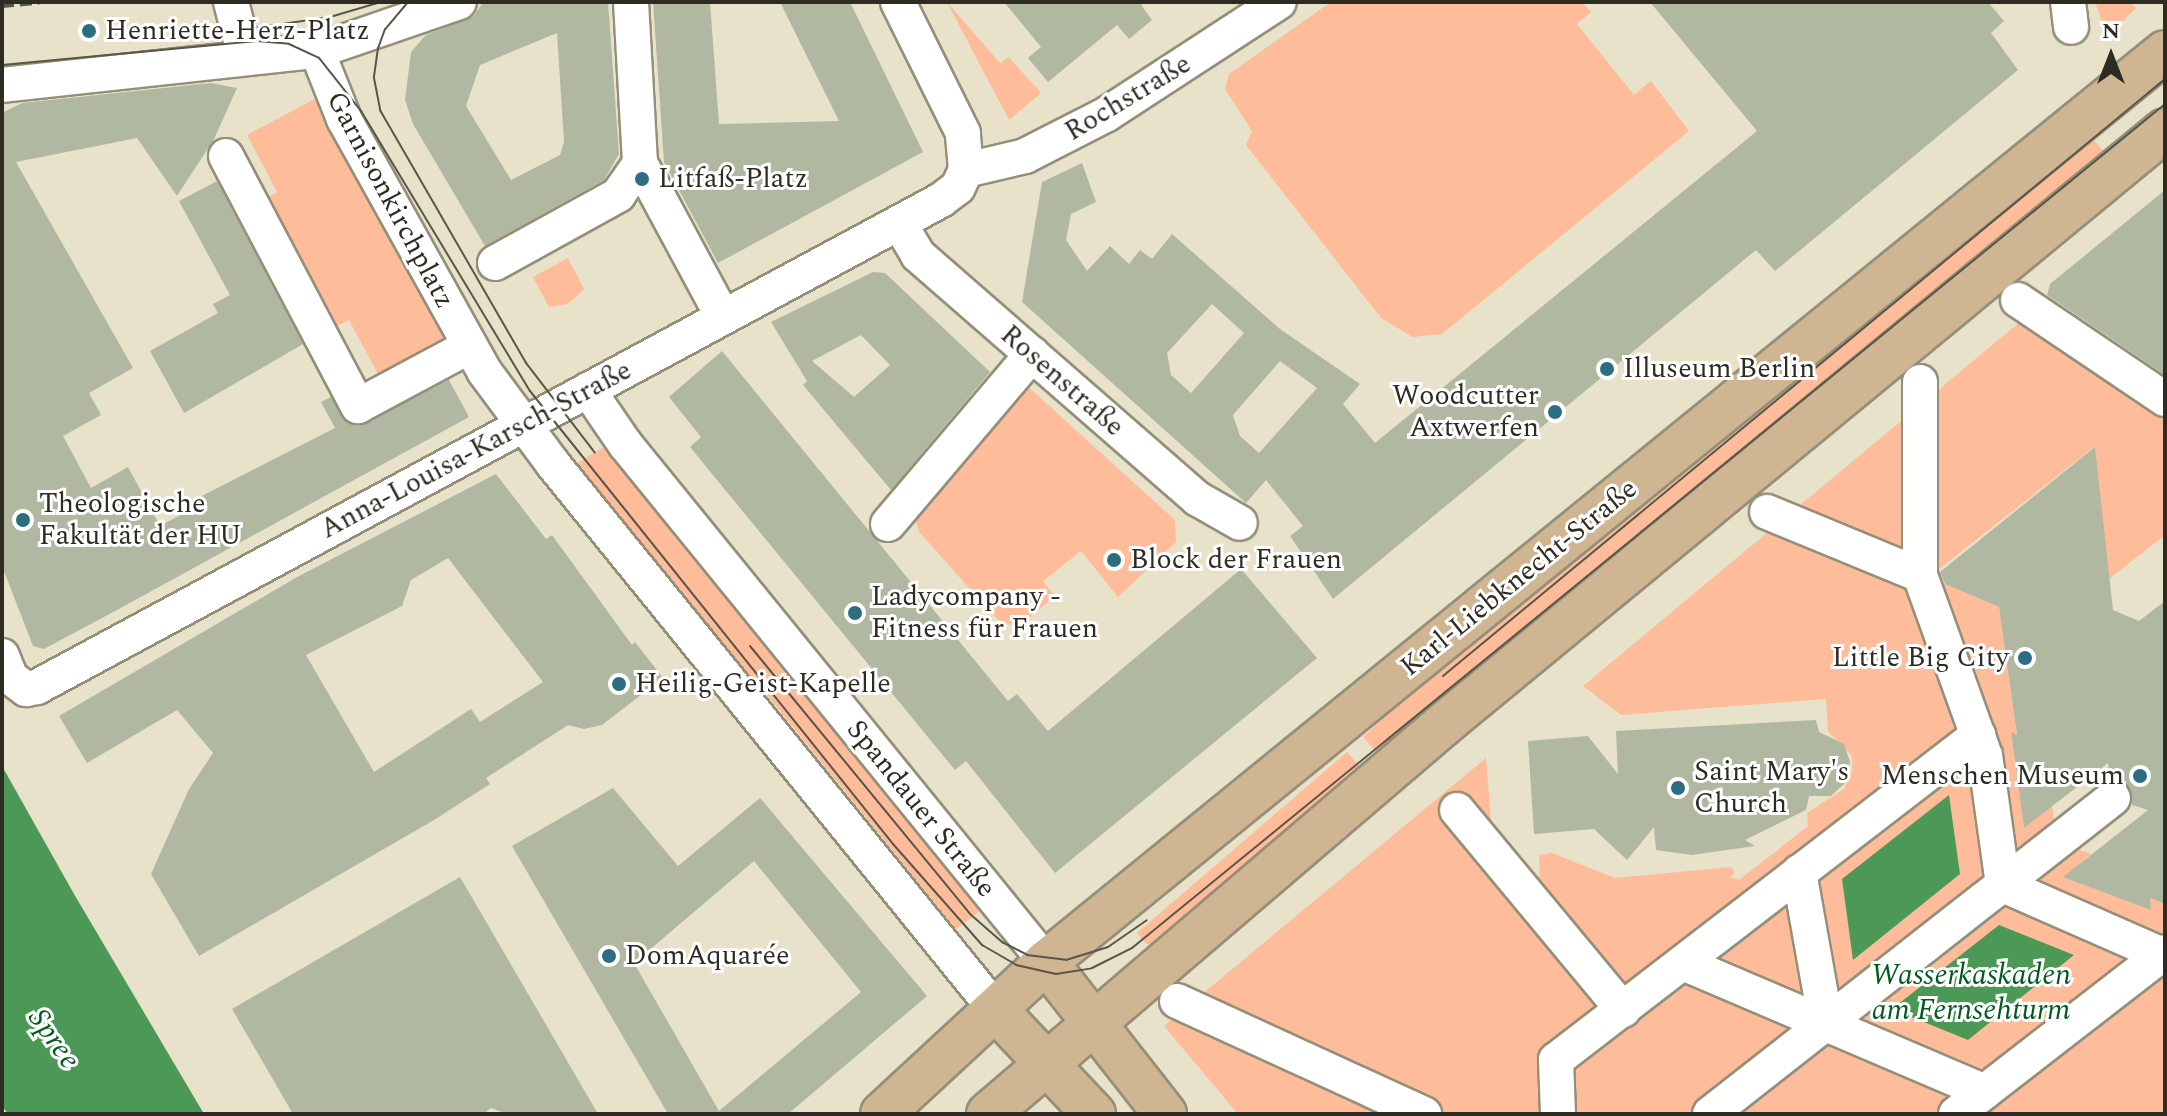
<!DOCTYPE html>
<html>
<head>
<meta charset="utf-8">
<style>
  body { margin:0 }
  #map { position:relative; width:2167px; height:1116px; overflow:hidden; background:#e7e2c9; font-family:Spectral,serif }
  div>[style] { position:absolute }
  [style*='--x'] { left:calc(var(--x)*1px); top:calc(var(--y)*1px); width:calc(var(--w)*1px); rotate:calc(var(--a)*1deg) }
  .green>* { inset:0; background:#ffbc9a }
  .water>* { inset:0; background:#4c9957 }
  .building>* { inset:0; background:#b1b8a1 }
  .roads { filter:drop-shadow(2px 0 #948f79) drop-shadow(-2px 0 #948f79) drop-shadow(0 2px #948f79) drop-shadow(0 -2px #948f79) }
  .minor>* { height:34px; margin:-17px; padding:0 17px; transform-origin:17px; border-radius:17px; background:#fff }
  .major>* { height:42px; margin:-21px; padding:0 21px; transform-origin:21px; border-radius:21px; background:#cfb591 }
  .tram>* { height:2px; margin:-1px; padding:0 1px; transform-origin:1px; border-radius:1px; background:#595649 }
  .rail>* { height:6px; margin-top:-3px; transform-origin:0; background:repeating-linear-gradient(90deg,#595649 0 12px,transparent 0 18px) }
  .dots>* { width:22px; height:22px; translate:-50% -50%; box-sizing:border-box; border:4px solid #fff; border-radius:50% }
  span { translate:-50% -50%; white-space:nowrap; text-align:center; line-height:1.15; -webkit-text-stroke:6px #fff; paint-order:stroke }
  .poi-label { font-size:28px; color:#2d2b22 }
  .left { translate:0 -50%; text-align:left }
  .right { translate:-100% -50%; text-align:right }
  .street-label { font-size:28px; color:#2d2b22 }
  .water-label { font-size:30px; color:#005b1c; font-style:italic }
  .frame { position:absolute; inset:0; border:4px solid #2d2b22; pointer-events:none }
  .north { position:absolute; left:2071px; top:16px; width:80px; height:80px; -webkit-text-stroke:6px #fff; paint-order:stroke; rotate:0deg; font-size:22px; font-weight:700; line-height:32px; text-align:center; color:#2d2b22 }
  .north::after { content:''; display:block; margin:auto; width:28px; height:36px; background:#2d2b22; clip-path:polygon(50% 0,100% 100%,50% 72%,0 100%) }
</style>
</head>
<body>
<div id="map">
  <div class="green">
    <i style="clip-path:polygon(947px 2px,1000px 63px,1009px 57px,1041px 93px,1009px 120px)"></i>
    <i style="clip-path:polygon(1331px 2px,1582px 2px,1591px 12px,1577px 24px,1634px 95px,1651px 81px,1689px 131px,1442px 334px,1413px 337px,1381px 318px,1246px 145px,1252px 131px,1225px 89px,1229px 74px)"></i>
    <i style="clip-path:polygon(2095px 2px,2131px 2px,2136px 8px,2118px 26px,2103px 24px)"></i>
    <i style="clip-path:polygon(322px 95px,452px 334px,378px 374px,349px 320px,334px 328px,265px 199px,277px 192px,247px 135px)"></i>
    <i style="clip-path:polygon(2087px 132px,2110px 159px,1377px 753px,1363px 737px,1375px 726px,1368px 717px)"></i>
    <i style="clip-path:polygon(568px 258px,584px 289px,568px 304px,549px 307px,533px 277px)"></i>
    <i style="clip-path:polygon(2044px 302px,2165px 382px,2165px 535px,2109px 579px,2094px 447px,1929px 577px,1999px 607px,2017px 735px,2011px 733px,2024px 827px,2052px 805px,2057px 841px,2091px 854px,2064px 877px,2151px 910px,2150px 898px,2165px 904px,2165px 1114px,1238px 1114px,1164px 1026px,1486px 758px,1493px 846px,1540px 878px,1539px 855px,1552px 853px,1615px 878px,1731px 867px,1735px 873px,1730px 877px,1739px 880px,1808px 826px,1807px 813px,1844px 789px,1852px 771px,1852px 756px,1828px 731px,1826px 699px,1621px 715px,1583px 686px)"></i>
    <i style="clip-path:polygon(1025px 384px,1175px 520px,1176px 542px,1118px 597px,1081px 551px,1043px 581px,1055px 596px,1024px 622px,1011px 625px,997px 619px,919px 532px,915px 519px)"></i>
    <i style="clip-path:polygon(609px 444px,987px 906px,956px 929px,756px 681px,744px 689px,567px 469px)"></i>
    <i style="clip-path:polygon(1347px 752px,1369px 777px,1160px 948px,1145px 943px,1137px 933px)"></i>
  </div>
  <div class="water">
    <i style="clip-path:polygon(2px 766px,74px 894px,204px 1114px,8px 1114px,2px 1106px)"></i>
    <i style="clip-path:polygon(1949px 795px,1960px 874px,1853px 960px,1842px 879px)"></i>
    <i style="clip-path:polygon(1999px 925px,2074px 955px,1968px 1040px,1892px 1009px)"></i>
  </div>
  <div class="building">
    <i style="clip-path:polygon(evenodd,483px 2px,608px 2px,619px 154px,604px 180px,485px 246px,413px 124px,405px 100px,411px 52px,426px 35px,474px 16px,483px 2px,557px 33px,564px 142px,560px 155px,511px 180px,466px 106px,480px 65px,557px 33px)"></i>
    <i style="clip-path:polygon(653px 2px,710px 2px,719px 124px,839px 121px,780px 2px,850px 2px,923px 152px,718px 263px,664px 162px)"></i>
    <i style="clip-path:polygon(1004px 2px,1145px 2px,1141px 5px,1152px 20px,1129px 39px,1117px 25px,1048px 82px,1028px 58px,1041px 47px)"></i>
    <i style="clip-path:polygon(evenodd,1650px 2px,1988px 2px,2004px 21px,1991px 33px,2018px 70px,1775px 271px,1756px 250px,1333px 599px,1290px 536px,1303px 526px,1266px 480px,1246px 503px,1022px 302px,1042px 182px,1082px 163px,1096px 202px,1071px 214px,1066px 240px,1087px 271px,1110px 246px,1129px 264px,1140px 250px,1152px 259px,1172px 234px,1280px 329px,1360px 384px,1343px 404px,1375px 443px,1757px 131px,1650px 2px,1212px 304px,1244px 333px,1191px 393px,1171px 375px,1167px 353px,1212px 304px,1650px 2px,1280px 361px,1317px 388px,1259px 453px,1240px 436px,1233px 415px,1280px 361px)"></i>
    <i style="clip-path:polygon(211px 83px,237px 88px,214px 139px,177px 196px,137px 138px,16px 162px,133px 368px,89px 393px,101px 415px,63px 436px,91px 488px,128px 467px,160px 526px,197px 506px,194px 500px,335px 428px,321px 402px,331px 397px,347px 422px,358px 426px,449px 380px,469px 417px,117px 610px,44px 649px,33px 646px,2px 566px,2px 113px,22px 103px)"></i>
    <i style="clip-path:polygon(217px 181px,303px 344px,184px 413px,150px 351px,218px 313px,213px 304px,230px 295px,179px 201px)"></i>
    <i style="clip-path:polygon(2165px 190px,2165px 375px,2047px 295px,2050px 284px)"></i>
    <i style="clip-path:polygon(evenodd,873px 272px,885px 273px,990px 372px,891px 490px,803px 385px,807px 381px,771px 322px,873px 272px,861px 335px,890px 365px,854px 397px,812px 361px,861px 335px)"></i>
    <i style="clip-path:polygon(722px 351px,1008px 701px,1017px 694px,1048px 731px,1241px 569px,1317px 658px,1055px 873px,966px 761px,955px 770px,690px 447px,701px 437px,669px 397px)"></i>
    <i style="clip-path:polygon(2095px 447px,2113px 610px,2139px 621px,2165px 601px,2165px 904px,2150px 898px,2151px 910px,2063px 877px,2148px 810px,2132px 805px,2129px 786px,2110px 778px,2108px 763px,2024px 828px,2011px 732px,2017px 735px,1999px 607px,1945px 584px,1940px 572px)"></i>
    <i style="clip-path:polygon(evenodd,496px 474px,546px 539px,552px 535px,632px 645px,635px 642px,663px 678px,602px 725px,584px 729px,568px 725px,486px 778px,490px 784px,434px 820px,199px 956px,151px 874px,189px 789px,213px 753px,177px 710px,87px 763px,59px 716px,299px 576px,496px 474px,448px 558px,543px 682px,480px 722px,471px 709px,374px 772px,306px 655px,402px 606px,411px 580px,448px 558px)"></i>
    <i style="clip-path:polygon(1816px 720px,1819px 732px,1844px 744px,1850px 762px,1846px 782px,1831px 796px,1809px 796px,1806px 810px,1745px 840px,1755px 846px,1692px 855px,1656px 850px,1654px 827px,1627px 860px,1594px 829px,1534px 834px,1528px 741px,1588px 736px,1618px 774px,1616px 731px)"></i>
    <i style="clip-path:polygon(evenodd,613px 788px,678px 866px,760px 798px,927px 996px,788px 1114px,668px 1114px,512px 846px,613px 788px,754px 861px,861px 992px,719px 1111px,634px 963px,754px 861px)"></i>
    <i style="clip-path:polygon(460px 877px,598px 1114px,507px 1114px,491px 1108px,483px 1114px,293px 1114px,232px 1009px)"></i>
  </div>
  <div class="roads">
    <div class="minor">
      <i style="--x:231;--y:2;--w:56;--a:75.5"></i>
      <i style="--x:631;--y:2;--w:161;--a:86.8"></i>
      <i style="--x:640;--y:163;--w:175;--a:61.7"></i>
      <i style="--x:2068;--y:2;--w:25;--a:83"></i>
      <i style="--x:317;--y:51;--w:73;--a:68.3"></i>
      <i style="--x:344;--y:119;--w:288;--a:60.9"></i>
      <i style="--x:484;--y:371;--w:116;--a:53.4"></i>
      <i style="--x:553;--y:464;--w:703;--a:50.95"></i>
      <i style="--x:2;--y:85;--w:317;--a:-6.2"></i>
      <i style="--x:317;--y:51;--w:150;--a:-19"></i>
      <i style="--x:226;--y:156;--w:283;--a:62.2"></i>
      <i style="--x:358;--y:406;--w:127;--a:-28.2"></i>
      <i style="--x:966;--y:170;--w:61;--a:-13.3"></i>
      <i style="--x:1025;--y:156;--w:92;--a:-27.1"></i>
      <i style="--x:1107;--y:114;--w:205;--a:-33.1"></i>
      <i style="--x:899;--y:223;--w:37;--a:59"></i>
      <i style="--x:918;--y:255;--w:371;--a:41.1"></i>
      <i style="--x:1198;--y:499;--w:48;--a:29.7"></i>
      <i style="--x:495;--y:263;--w:141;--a:-28.9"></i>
      <i style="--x:618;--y:195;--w:39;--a:-55"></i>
      <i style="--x:2018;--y:300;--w:177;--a:34"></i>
      <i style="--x:1920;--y:382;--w:193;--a:90"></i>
      <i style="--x:588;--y:390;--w:65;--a:55.6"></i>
      <i style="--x:625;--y:444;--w:668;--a:50.9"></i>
      <i style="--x:1767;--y:512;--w:165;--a:22.4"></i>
      <i style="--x:1920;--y:575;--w:183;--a:70.2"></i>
      <i style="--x:888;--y:524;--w:223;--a:-49.7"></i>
      <i style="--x:2;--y:656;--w:24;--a:68"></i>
      <i style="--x:11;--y:678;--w:19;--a:36"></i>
      <i style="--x:26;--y:689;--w:11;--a:-10"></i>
      <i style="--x:37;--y:687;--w:1027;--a:-28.31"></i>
      <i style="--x:941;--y:200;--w:21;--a:-37"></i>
      <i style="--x:958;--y:187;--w:19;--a:-65"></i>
      <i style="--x:966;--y:170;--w:37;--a:-95"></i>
      <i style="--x:963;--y:133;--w:146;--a:-116.4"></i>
      <i style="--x:1985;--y:755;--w:131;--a:82.1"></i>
      <i style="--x:2003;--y:885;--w:177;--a:23.7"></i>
      <i style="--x:1457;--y:810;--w:260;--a:50.3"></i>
      <i style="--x:1799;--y:872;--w:154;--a:79.9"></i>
      <i style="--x:1683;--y:963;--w:328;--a:23.1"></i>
      <i style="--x:1177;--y:1001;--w:272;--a:24.6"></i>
      <i style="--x:1558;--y:1114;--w:54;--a:-92.1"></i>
      <i style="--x:1556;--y:1060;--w:533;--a:-37.6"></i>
      <i style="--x:1710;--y:1114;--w:512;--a:-38.1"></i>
      <i style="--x:1956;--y:1114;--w:264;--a:-37.8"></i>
    </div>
    <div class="major">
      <i style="--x:1046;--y:962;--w:193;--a:51.9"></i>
      <i style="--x:996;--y:1010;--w:143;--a:46.7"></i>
      <i style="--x:882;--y:1114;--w:224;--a:-42.8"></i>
      <i style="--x:1046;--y:962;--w:1442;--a:-39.12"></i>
      <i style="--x:988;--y:1114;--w:600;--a:-40.54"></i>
      <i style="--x:1444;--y:724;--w:934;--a:-39.48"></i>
    </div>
  </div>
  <div class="tram">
    <i style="--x:408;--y:2;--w:35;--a:130"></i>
    <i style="--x:385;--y:29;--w:20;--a:110"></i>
    <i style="--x:378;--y:48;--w:30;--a:98"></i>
    <i style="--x:374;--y:78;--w:33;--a:79"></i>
    <i style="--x:380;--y:110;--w:292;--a:60"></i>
    <i style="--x:526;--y:363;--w:113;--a:52.5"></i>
    <i style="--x:234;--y:31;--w:97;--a:-8.3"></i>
    <i style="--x:330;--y:17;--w:53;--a:-16.4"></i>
    <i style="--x:2;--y:65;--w:256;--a:-5.4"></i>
    <i style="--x:257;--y:41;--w:32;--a:5"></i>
    <i style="--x:289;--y:44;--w:33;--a:25"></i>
    <i style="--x:319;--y:58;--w:68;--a:51.6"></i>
    <i style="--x:361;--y:111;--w:327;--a:58.9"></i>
    <i style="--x:530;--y:391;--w:580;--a:51.29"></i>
    <i style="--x:893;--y:844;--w:135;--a:48.6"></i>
    <i style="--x:982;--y:945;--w:39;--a:30"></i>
    <i style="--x:1016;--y:965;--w:41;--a:12.7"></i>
    <i style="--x:1056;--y:974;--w:36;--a:-9"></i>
    <i style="--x:1092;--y:968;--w:45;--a:-26.6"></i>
    <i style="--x:1132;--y:948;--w:1334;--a:-39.25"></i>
    <i style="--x:750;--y:646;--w:347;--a:50.6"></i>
    <i style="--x:970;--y:914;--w:43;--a:41.2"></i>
    <i style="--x:1002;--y:942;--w:28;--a:27"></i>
    <i style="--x:1027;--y:955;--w:39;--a:7"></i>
    <i style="--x:1066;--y:960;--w:44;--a:-17.2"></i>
    <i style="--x:1108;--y:947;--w:47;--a:-34.7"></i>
    <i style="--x:1443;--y:676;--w:937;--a:-39.59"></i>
  </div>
  <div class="rail">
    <i style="--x:2;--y:5;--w:37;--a:-5"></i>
  </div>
  <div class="dots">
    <i style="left:89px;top:31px;background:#2d6d81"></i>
    <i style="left:642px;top:179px;background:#2d6d81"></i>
    <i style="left:1607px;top:369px;background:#2d6d81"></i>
    <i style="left:1555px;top:412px;background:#2d6d81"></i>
    <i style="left:23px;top:520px;background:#2d6d81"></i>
    <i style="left:1114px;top:560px;background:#2d6d81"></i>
    <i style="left:855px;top:613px;background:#2d6d81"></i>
    <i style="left:2025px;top:658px;background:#2d6d81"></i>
    <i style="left:619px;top:684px;background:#2d6d81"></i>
    <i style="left:2140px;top:776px;background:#2d6d81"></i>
    <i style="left:1678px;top:788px;background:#2d6d81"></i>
    <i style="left:609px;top:956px;background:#2d6d81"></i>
  </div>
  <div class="poi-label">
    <span class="left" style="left:105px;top:31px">Henriette-Herz-Platz</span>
    <span class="left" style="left:658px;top:179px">Litfaß-Platz</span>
    <span class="left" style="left:1623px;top:369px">Illuseum Berlin</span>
    <span class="right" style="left:1539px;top:412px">Woodcutter<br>Axtwerfen</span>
    <span class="left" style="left:39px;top:520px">Theologische<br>Fakultät der HU</span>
    <span class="left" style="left:1130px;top:560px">Block der Frauen</span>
    <span class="left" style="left:871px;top:613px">Ladycompany -<br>Fitness für Frauen</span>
    <span class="right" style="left:2009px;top:658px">Little Big City</span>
    <span class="left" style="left:635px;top:684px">Heilig-Geist-Kapelle</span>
    <span class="left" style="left:1694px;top:788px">Saint Mary's<br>Church</span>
    <span class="right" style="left:2124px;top:776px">Menschen Museum</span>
    <span class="left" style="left:625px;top:956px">DomAquarée</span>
  </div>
  <div class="street-label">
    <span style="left:1128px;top:98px;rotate:-31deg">Rochstraße</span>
    <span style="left:390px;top:200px;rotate:62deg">Garnisonkirchplatz</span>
    <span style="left:1062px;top:381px;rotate:41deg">Rosenstraße</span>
    <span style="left:476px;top:450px;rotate:-28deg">Anna-Louisa-Karsch-Straße</span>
    <span style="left:1519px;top:578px;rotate:-39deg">Karl-Liebknecht-Straße</span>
    <span style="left:921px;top:809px;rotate:51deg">Spandauer Straße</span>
  </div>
  <div class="water-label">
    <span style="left:1971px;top:992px">Wasserkaskaden<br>am Fernsehturm</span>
    <span style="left:54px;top:1039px;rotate:55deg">Spree</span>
  </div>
  <div class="frame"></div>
  <div class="north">N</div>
</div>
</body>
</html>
